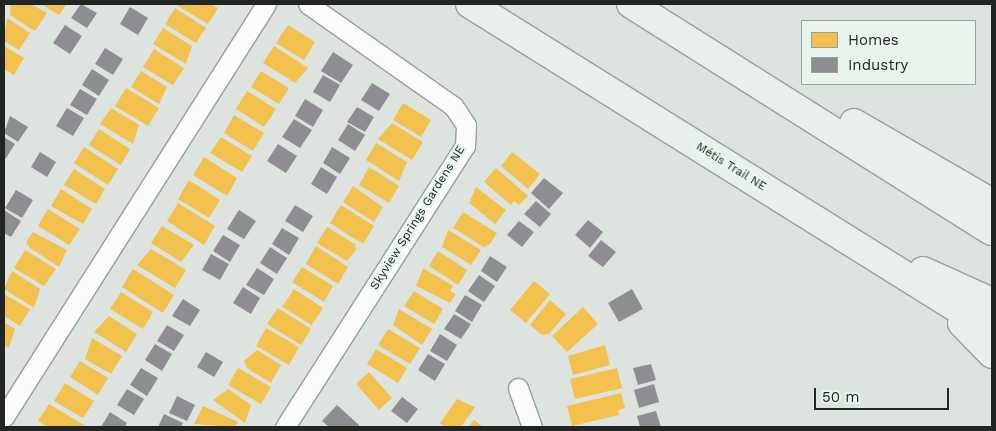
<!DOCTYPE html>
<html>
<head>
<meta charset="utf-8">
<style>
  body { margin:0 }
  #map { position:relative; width:996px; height:431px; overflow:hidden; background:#dde4df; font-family:"Work Sans",sans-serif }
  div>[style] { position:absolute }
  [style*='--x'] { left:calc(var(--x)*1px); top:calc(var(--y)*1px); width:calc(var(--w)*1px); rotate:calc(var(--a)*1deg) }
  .homes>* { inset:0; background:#f2c14e }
  .industry>* { inset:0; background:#8d8d92 }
  .roads { filter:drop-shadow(1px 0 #999e9b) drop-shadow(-1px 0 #999e9b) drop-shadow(0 1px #999e9b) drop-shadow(0 -1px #999e9b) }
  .street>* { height:19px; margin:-9.5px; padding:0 9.5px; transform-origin:9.5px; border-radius:9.5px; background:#fafbfa }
  .primary>* { height:28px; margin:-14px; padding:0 14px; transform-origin:14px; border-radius:14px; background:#e9f0ec }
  span { translate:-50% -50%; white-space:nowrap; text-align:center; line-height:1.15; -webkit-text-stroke:5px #e8f5ec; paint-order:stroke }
  .street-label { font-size:12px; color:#212623 }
  .frame { position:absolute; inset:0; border:5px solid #212623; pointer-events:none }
  .legend { position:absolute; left:801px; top:20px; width:175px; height:65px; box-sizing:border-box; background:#e8f5ec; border:1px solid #98a29c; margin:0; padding:6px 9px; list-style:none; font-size:15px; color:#212623 }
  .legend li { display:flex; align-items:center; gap:10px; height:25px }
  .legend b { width:25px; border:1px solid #98a29c }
  .scale { position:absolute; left:814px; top:388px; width:135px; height:22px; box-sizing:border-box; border:2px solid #212623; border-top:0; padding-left:6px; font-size:15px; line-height:18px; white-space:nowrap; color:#212623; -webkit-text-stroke:4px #e8f5ec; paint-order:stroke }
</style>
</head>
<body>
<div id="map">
  <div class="homes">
    <i style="clip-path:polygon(11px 4px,31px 4px,47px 13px,35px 31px,10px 15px)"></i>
    <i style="clip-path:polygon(41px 4px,64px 4px,66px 5px,59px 15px)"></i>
    <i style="clip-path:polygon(175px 4px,211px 4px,218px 8px,208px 24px)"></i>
    <i style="clip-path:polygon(175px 8px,206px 28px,196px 43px,165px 24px)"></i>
    <i style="clip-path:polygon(7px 18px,30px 33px,19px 50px,4px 41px)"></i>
    <i style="clip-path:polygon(288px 25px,315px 42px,304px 60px,276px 43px)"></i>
    <i style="clip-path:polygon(163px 28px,192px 46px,186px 64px,153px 44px)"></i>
    <i style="clip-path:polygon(4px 46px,24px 58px,14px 75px,4px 69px)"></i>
    <i style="clip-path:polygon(274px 46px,308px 68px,295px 83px,263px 63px)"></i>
    <i style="clip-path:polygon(154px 49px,184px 68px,173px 85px,143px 67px)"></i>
    <i style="clip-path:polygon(141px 71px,167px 87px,159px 104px,131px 87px)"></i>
    <i style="clip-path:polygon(261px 71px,289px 88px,279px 104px,251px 87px)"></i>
    <i style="clip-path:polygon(126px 88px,159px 108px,148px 126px,115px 106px)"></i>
    <i style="clip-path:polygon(247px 91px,276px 109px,264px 127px,236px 109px)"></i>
    <i style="clip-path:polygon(403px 103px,431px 120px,421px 137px,393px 120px)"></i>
    <i style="clip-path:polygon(111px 108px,139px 125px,133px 144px,100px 124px)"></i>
    <i style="clip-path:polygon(234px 115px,264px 133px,253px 151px,224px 133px)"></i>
    <i style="clip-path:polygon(392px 123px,423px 142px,412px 160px,378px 139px)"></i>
    <i style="clip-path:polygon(99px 129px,130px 149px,121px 165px,89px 145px)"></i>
    <i style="clip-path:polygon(221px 137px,252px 156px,242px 172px,210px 153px)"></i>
    <i style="clip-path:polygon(376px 143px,407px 162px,399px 181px,366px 160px)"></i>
    <i style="clip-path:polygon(84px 147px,118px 169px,108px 185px,74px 163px)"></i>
    <i style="clip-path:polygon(512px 152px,540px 174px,528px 189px,501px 166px)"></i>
    <i style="clip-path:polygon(204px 157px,237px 178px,227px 196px,193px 175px)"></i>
    <i style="clip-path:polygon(369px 167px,399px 186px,389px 203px,359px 185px)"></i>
    <i style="clip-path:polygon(496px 168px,528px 196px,519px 205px,514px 201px,511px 205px,484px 182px)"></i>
    <i style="clip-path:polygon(74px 169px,105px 189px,96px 204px,64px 185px)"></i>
    <i style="clip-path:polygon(189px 180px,220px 200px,209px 218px,178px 199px)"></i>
    <i style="clip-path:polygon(353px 186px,383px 207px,374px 222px,343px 202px)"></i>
    <i style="clip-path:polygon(476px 187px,506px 210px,495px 224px,469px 203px)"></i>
    <i style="clip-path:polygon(61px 189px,92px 209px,83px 224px,51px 206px)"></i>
    <i style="clip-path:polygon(178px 203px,215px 226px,204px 245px,167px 221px)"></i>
    <i style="clip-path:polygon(341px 205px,374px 226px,363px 244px,330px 223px)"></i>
    <i style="clip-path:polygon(48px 209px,80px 229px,69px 245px,38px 226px)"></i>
    <i style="clip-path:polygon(463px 212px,497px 233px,490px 244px,484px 247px,453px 228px)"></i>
    <i style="clip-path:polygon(162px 226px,194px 245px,181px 262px,151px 243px)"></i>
    <i style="clip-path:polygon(327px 227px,355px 244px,356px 250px,347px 261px,317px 243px)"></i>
    <i style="clip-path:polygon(448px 230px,481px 250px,471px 265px,442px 247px)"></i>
    <i style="clip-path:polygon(33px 232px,67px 250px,59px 267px,30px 248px,26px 242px)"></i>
    <i style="clip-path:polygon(316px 246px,348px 267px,338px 284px,306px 264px)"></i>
    <i style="clip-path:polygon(151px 249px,186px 270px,175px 288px,137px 265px)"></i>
    <i style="clip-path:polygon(25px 250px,56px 269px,44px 286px,14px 268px)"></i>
    <i style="clip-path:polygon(438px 251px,467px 270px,458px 285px,429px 266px)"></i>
    <i style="clip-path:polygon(302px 267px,333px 286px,324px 302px,292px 282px)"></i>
    <i style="clip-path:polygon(423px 268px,453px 286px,450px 291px,456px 294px,450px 303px,416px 286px)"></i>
    <i style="clip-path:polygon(133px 269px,174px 295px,163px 313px,122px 287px)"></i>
    <i style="clip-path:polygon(12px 271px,40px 289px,34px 308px,4px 289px)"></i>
    <i style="clip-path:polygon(534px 281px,550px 294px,526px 323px,510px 310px)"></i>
    <i style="clip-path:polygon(294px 289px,323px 308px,312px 325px,282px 307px)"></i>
    <i style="clip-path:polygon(414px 291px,443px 309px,434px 324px,404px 306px)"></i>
    <i style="clip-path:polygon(121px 292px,153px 312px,143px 329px,110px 309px)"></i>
    <i style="clip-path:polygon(4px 294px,30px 309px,20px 326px,4px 316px)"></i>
    <i style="clip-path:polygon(550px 300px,566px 314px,549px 334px,542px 335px,530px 325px)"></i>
    <i style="clip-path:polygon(583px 307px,598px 324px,567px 352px,552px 336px)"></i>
    <i style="clip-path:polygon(278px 308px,311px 329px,301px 345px,267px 324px)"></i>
    <i style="clip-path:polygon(399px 309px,432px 329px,422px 345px,393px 325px)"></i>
    <i style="clip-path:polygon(109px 316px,137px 334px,126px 352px,94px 332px)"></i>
    <i style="clip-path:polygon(4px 322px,15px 329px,9px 348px,4px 345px)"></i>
    <i style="clip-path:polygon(266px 328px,299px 347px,289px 365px,256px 346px)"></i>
    <i style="clip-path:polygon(388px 329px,420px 348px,410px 364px,378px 345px)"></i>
    <i style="clip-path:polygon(92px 338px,122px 356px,111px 374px,85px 359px)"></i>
    <i style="clip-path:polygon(605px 345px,610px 365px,573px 375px,568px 356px)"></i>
    <i style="clip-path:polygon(376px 349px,407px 368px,398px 383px,367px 364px)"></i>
    <i style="clip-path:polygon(257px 350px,281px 365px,271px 383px,247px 368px,244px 361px)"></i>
    <i style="clip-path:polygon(80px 361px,108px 378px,98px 395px,70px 377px)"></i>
    <i style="clip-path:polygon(238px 368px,271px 387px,261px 404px,228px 385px)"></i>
    <i style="clip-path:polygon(617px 368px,622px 388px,575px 399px,570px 379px)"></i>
    <i style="clip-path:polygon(369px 372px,392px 398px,379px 410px,356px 384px)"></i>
    <i style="clip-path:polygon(65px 383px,94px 401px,83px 418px,54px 401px)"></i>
    <i style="clip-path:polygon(228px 389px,251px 405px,245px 423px,213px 400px)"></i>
    <i style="clip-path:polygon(621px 393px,625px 408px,618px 410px,619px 415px,572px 426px,567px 406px)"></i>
    <i style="clip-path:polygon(457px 399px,475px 407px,461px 427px,444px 427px,440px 423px)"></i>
    <i style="clip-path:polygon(49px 404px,87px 427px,48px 427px,38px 421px)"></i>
    <i style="clip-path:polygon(203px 406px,238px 422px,235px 427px,194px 424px)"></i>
    <i style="clip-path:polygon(474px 420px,483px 427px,490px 427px,468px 427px)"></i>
  </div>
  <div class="industry">
    <i style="clip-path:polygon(81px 4px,97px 13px,87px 28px,71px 18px)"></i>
    <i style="clip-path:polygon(130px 7px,148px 18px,138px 35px,120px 24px)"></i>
    <i style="clip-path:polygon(65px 25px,82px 36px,70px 54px,53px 43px)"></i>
    <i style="clip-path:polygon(105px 48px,123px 59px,113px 75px,95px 64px)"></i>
    <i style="clip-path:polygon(333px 52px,353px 65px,341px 83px,321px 71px)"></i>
    <i style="clip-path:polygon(92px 69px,109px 80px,99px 96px,82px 85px)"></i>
    <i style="clip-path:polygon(323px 75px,340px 85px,330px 102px,313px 92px)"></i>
    <i style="clip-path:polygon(372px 83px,390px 94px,379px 111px,361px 100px)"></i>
    <i style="clip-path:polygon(80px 89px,97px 99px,87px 115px,70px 105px)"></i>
    <i style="clip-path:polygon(305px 99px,323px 110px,313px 127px,295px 116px)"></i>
    <i style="clip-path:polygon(357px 107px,374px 117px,365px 132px,347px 122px)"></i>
    <i style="clip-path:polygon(67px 108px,84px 118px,73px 136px,56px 126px)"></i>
    <i style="clip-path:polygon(10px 116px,28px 127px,18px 142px,4px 133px)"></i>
    <i style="clip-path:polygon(294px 119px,312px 130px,300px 148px,282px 137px)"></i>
    <i style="clip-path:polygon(348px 124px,365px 135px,355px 151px,338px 140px)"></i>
    <i style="clip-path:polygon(4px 137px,15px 144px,4px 161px)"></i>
    <i style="clip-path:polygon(278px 144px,297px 156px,286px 173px,267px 161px)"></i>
    <i style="clip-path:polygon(332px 147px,350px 158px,340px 174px,323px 163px)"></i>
    <i style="clip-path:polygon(40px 152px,56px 162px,47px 177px,31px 167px)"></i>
    <i style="clip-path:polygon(321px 167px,337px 177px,327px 194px,311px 184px)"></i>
    <i style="clip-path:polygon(544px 178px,563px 193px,549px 209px,531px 193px)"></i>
    <i style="clip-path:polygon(16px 190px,33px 200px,22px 218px,5px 208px)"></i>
    <i style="clip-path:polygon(536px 201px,551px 214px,540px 227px,524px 214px)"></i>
    <i style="clip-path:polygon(295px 205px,313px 216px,303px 232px,285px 221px)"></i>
    <i style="clip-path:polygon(4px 210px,21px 221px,11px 237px,4px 233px)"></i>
    <i style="clip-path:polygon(239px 210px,256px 221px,244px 239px,227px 229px)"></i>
    <i style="clip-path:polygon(588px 220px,603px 232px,590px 248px,575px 235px)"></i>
    <i style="clip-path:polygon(519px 221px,534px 232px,522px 247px,507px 235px)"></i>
    <i style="clip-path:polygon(282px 228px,299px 238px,289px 255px,272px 244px)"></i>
    <i style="clip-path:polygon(223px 235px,240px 245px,230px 262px,213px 251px)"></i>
    <i style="clip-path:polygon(601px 240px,616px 252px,603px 267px,588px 256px)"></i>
    <i style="clip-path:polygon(270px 247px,287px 258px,277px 274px,260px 263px)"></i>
    <i style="clip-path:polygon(211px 254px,229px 264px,220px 280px,202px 270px)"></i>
    <i style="clip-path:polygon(490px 256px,507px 267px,497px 282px,481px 271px)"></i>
    <i style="clip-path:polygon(257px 268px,274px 279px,264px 295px,246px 285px)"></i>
    <i style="clip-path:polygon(479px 275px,495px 286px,484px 302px,468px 291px)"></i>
    <i style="clip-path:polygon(243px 287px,260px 298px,251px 314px,233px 303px)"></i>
    <i style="clip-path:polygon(632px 289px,643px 309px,619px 322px,608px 303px)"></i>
    <i style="clip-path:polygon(465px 295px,482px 305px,472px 322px,455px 311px)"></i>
    <i style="clip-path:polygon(183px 299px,200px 310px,190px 326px,172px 316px)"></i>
    <i style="clip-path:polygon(454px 314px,471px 324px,461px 339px,444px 329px)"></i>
    <i style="clip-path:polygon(167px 325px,184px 335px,174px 351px,157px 341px)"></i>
    <i style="clip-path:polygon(440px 334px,457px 345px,447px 361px,430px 351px)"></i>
    <i style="clip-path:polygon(155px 344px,172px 354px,162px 371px,145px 360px)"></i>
    <i style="clip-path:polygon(206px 352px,223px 362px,214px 377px,197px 367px)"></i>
    <i style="clip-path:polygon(428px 354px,445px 364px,435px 381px,418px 370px)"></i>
    <i style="clip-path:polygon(651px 364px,656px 380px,638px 385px,633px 368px)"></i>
    <i style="clip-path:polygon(141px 368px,158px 378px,147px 396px,130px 385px)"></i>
    <i style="clip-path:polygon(654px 384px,659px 402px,639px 408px,634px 390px)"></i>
    <i style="clip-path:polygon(127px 389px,144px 399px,134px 415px,117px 405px)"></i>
    <i style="clip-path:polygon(177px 396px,195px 405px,187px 421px,169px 413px)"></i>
    <i style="clip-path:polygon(402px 397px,418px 409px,407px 423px,391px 411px)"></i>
    <i style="clip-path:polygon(337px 405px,359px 425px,358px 427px,329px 427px,322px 421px)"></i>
    <i style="clip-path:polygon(656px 411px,661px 427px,640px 427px,637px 416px)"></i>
    <i style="clip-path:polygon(110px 412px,127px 423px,125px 427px,101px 427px)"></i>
    <i style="clip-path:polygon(164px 414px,183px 423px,181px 427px,158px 427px)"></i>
  </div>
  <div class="roads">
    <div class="street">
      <i style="--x:518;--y:388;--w:41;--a:70.3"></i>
      <i style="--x:4;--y:417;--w:489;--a:-57.6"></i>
      <i style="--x:285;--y:427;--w:334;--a:-57.4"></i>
      <i style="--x:465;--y:146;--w:21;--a:-87"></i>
      <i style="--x:466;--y:125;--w:23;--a:-124"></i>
      <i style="--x:453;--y:106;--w:177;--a:-144.9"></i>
    </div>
    <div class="primary">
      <i style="--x:470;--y:4;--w:615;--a:31.99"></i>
      <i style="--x:631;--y:4;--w:426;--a:32.2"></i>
      <i style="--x:854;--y:123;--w:160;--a:30.1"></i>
      <i style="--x:923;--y:271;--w:76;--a:24.2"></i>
      <i style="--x:962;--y:323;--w:43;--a:45.9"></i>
    </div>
  </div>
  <div class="street-label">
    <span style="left:731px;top:167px;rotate:32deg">Métis Trail NE</span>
    <span style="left:418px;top:218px;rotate:-58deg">Skyview Springs Gardens NE</span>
  </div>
  <div class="frame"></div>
  <ul class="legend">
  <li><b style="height:14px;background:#f2c14e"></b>Homes</li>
  <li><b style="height:14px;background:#8d8d92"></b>Industry</li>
  </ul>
  <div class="scale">50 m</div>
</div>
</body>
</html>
